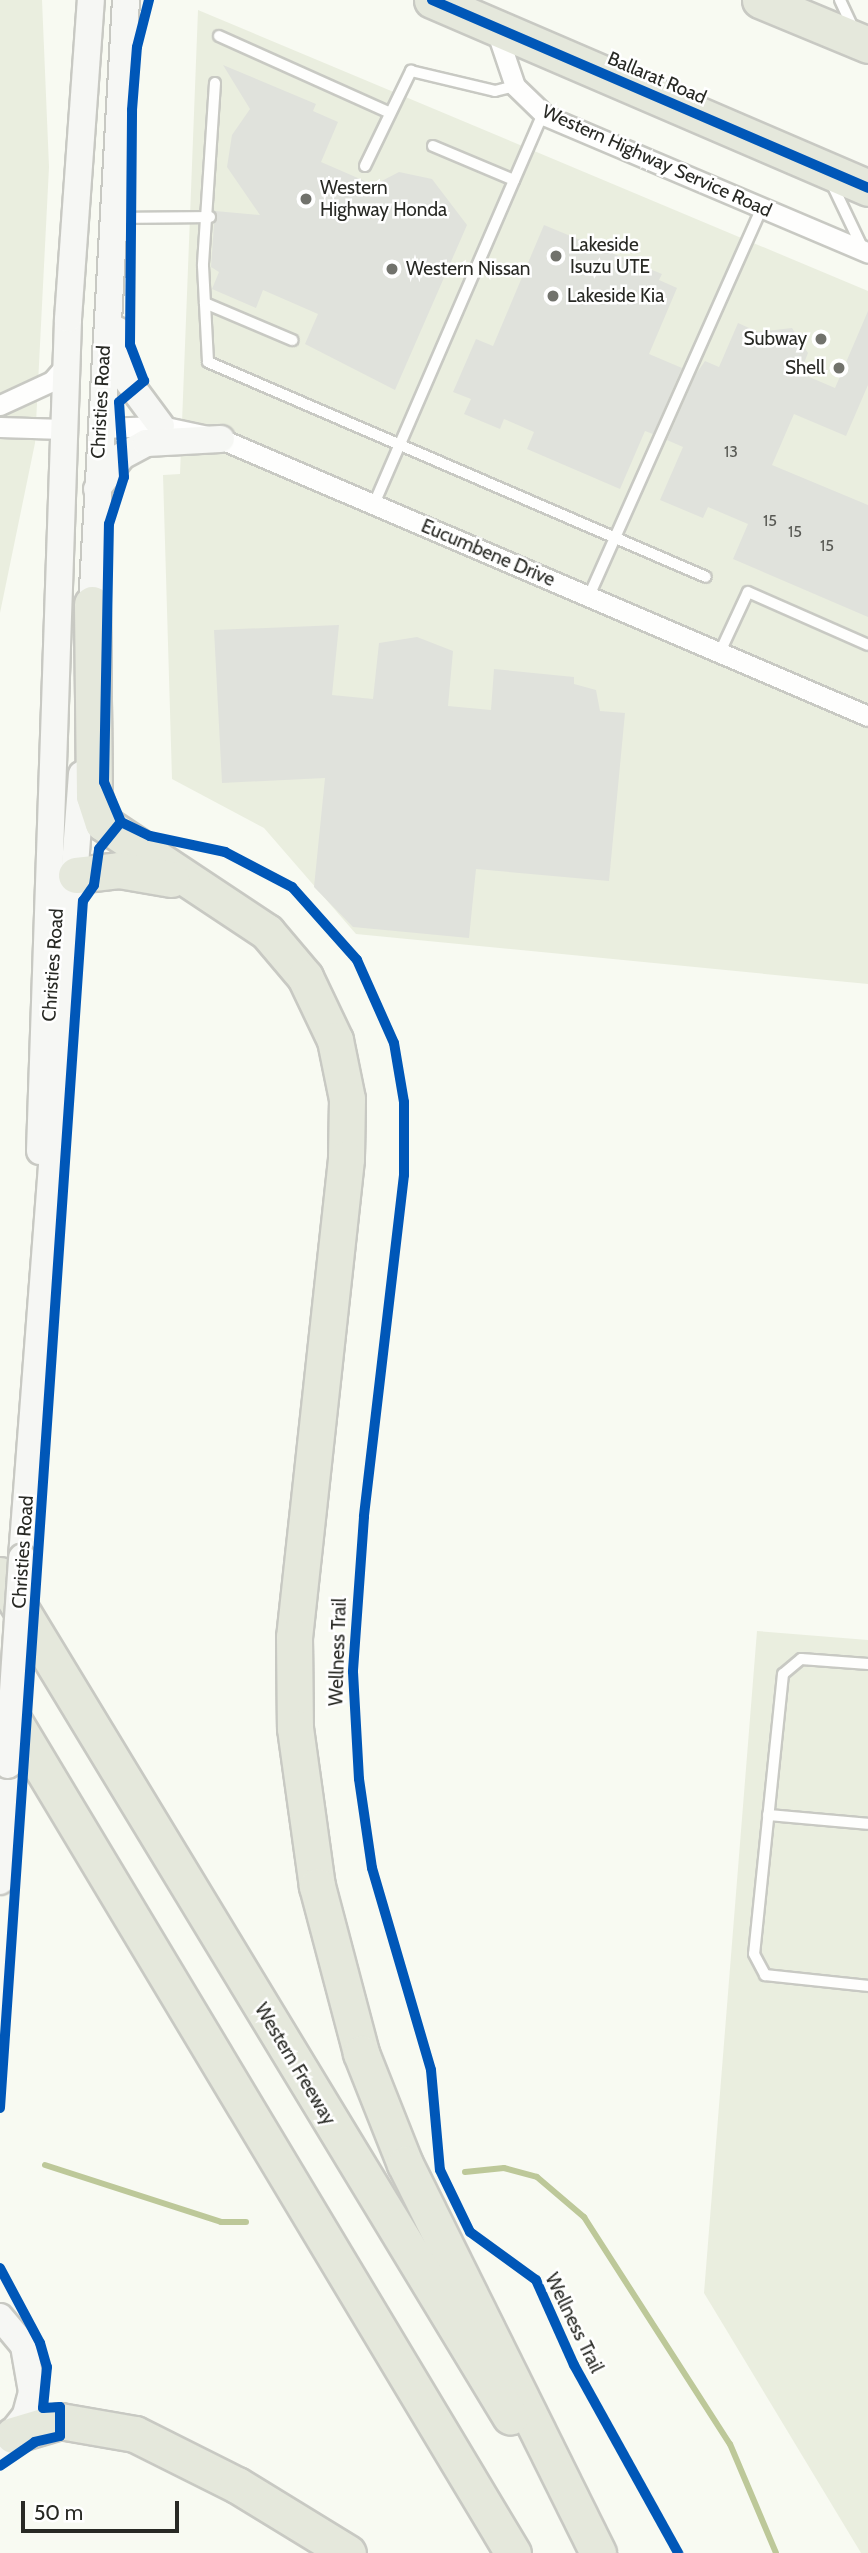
<!DOCTYPE html>
<html>
<head>
<meta charset="utf-8">
<style>
  body { margin:0 }
  #map { position:relative; width:868px; height:2553px; overflow:hidden; background:#f8faf2; font-family:Cabin,sans-serif }
  div>[style] { position:absolute }
  [style*='--x'] { left:calc(var(--x)*1px); top:calc(var(--y)*1px); width:calc(var(--w)*1px); rotate:calc(var(--a)*1deg) }
  .built>* { inset:0; background:#eaeedf }
  .stream>* { height:6px; margin:-3px; padding:0 3px; transform-origin:3px; border-radius:3px; background:#bdc899 }
  .building>* { inset:0; background:#e0e2dc }
  .roads { filter:drop-shadow(2px 0 #c8c9c3) drop-shadow(-2px 0 #c8c9c3) drop-shadow(0 2px #c8c9c3) drop-shadow(0 -2px #c8c9c3) }
  .lane>* { height:10px; margin:-5px; padding:0 5px; transform-origin:5px; border-radius:5px; background:#fefefd }
  .street>* { height:19px; margin:-9.5px; padding:0 9.5px; transform-origin:9.5px; border-radius:9.5px; background:#fefefd }
  .secondary>* { height:26px; margin:-13px; padding:0 13px; transform-origin:13px; border-radius:13px; background:#f6f7f4 }
  .highway>* { height:35px; margin:-17.5px; padding:0 17.5px; transform-origin:17.5px; border-radius:17.5px; background:#e5e8dc }
  .bridges { filter:drop-shadow(2px 0 #c8c9c3) drop-shadow(-2px 0 #c8c9c3) drop-shadow(0 2px #c8c9c3) drop-shadow(0 -2px #c8c9c3) }
  .secondary-bridge>* { height:26px; margin:-13px; padding:0 13px; transform-origin:13px; border-radius:13px; background:#f6f7f4 }
  .cycleway>* { height:10px; margin:-5px; padding:0 5px; transform-origin:5px; border-radius:5px; background:#0057b8 }
  .dots>* { width:19px; height:19px; translate:-50% -50%; box-sizing:border-box; border:4px solid #fff; border-radius:50% }
  span { translate:-50% -50%; white-space:nowrap; text-align:center; line-height:1.15; -webkit-text-stroke:5px #fff; paint-order:stroke }
  .number-label { font-size:16px; color:#585954 }
  .number-label span { -webkit-text-stroke-width:0 }
  .street-label { font-size:19px; color:#282924 }
  .poi-label { font-size:19px; color:#282924 }
  .left { translate:0 -50%; text-align:left }
  .right { translate:-100% -50%; text-align:right }
  .scale { position:absolute; left:21px; top:2501px; width:158px; height:32px; box-sizing:border-box; border:4px solid #282924; border-top:0; padding-left:9px; font-size:21px; line-height:24px; white-space:nowrap; color:#282924; -webkit-text-stroke:5px #fff; paint-order:stroke }
</style>
</head>
<body>
<div id="map">
  <div class="built">
    <i style="clip-path:polygon(0 0,42px 0,49px 167px,35px 443px,0 613px)"></i>
    <i style="clip-path:polygon(198px 10px,868px 291px,868px 984px,356px 934px,264px 828px,172px 779px,163px 475px,180px 474px)"></i>
    <i style="clip-path:polygon(757px 1631px,868px 1640px,868px 2553px,861px 2553px,704px 2293px)"></i>
  </div>
  <div class="stream">
    <i style="--x:45;--y:2165;--w:185;--a:17.9"></i>
    <i style="--x:221;--y:2222;--w:25;--a:0"></i>
    <i style="--x:465;--y:2172;--w:39;--a:-6"></i>
    <i style="--x:504;--y:2168;--w:34;--a:15"></i>
    <i style="--x:537;--y:2177;--w:62;--a:40.4"></i>
    <i style="--x:584;--y:2217;--w:270;--a:57.3"></i>
    <i style="--x:730;--y:2444;--w:118;--a:67.1"></i>
  </div>
  <div class="building">
    <i style="clip-path:polygon(223px 65px,316px 104px,313px 111px,338px 122px,321px 162px,374px 185px,399px 172px,432px 179px,467px 225px,395px 390px,305px 344px,318px 314px,263px 290px,256px 308px,212px 289px,219px 272px,211px 267px,215px 211px,260px 215px,227px 167px,232px 135px,250px 109px)"></i>
    <i style="clip-path:polygon(544px 225px,662px 274px,659px 280px,677px 288px,649px 354px,682px 368px,653px 434px,645px 431px,620px 489px,527px 449px,534px 432px,504px 419px,500px 429px,464px 414px,471px 399px,453px 392px,476px 339px,493px 346px)"></i>
    <i style="clip-path:polygon(868px 311px,868px 385px,846px 436px,794px 414px,772px 465px,868px 505px,868px 617px,733px 559px,748px 524px,708px 507px,703px 518px,660px 500px,683px 447px,667px 440px,696px 374px,705px 361px,719px 367px,738px 323px,758px 332px,792px 328px,808px 353px,800px 373px,835px 388px)"></i>
    <i style="clip-path:polygon(339px 625px,332px 695px,373px 699px,379px 643px,417px 637px,453px 651px,448px 706px,491px 710px,494px 669px,574px 677px,574px 684px,596px 690px,600px 711px,625px 713px,609px 881px,476px 869px,469px 938px,353px 927px,314px 887px,325px 778px,222px 783px,214px 630px)"></i>
  </div>
  <div class="roads">
    <div class="lane">
      <i style="--x:840;--y:0;--w:31;--a:65"></i>
      <i style="--x:219;--y:36;--w:185;--a:24.2"></i>
      <i style="--x:215;--y:83;--w:183;--a:93.8"></i>
      <i style="--x:203;--y:266;--w:96;--a:87"></i>
      <i style="--x:208;--y:362;--w:542;--a:23.35"></i>
      <i style="--x:433;--y:146;--w:88;--a:22.8"></i>
      <i style="--x:365;--y:166;--w:106;--a:-64.2"></i>
      <i style="--x:411;--y:71;--w:86;--a:13.4"></i>
      <i style="--x:495;--y:91;--w:21;--a:-14"></i>
      <i style="--x:831;--y:182;--w:72;--a:64.5"></i>
      <i style="--x:117;--y:218;--w:93;--a:-0.6"></i>
      <i style="--x:205;--y:303;--w:95;--a:23"></i>
      <i style="--x:374;--y:504;--w:426;--a:-66.6"></i>
      <i style="--x:589;--y:596;--w:425;--a:-66"></i>
      <i style="--x:720;--y:652;--w:66;--a:-65"></i>
      <i style="--x:748;--y:592;--w:131;--a:23.8"></i>
      <i style="--x:868;--y:1664;--w:67;--a:-175.7"></i>
      <i style="--x:801;--y:1659;--w:23;--a:140"></i>
      <i style="--x:783;--y:1674;--w:281;--a:95.9"></i>
      <i style="--x:754;--y:1954;--w:24;--a:62"></i>
      <i style="--x:765;--y:1975;--w:104;--a:6.1"></i>
      <i style="--x:768;--y:1815;--w:100;--a:5.1"></i>
    </div>
    <div class="street">
      <i style="--x:495;--y:27;--w:62;--a:71.3"></i>
      <i style="--x:515;--y:86;--w:43;--a:44.1"></i>
      <i style="--x:546;--y:116;--w:350;--a:23"></i>
      <i style="--x:0;--y:405;--w:57;--a:-24.8"></i>
      <i style="--x:52;--y:381;--w:21;--a:-49"></i>
      <i style="--x:0;--y:427;--w:63;--a:1.8"></i>
      <i style="--x:99;--y:428;--w:62;--a:-1.8"></i>
      <i style="--x:161;--y:426;--w:61;--a:12.2"></i>
      <i style="--x:221;--y:439;--w:704;--a:23.18"></i>
    </div>
    <div class="secondary">
      <i style="--x:117;--y:330;--w:47;--a:81.3"></i>
      <i style="--x:124;--y:376;--w:62;--a:53.5"></i>
      <i style="--x:97;--y:489;--w:41;--a:-52.9"></i>
      <i style="--x:122;--y:456;--w:27;--a:-28"></i>
      <i style="--x:146;--y:443;--w:75;--a:-3.1"></i>
      <i style="--x:91;--y:624;--w:625;--a:-86.79"></i>
      <i style="--x:40;--y:1151;--w:832;--a:-88.07"></i>
      <i style="--x:68;--y:319;--w:320;--a:-85.9"></i>
      <i style="--x:22;--y:1557;--w:785;--a:-85.62"></i>
      <i style="--x:0;--y:1881;--w:116;--a:-86.1"></i>
      <i style="--x:0;--y:2317;--w:38;--a:50"></i>
      <i style="--x:24;--y:2346;--w:47;--a:80.1"></i>
      <i style="--x:32;--y:2392;--w:24;--a:105"></i>
      <i style="--x:26;--y:2415;--w:42;--a:128.2"></i>
    </div>
    <div class="highway">
      <i style="--x:432;--y:0;--w:475;--a:23.3"></i>
      <i style="--x:760;--y:0;--w:117;--a:22.6"></i>
      <i style="--x:92;--y:604;--w:192;--a:89.4"></i>
      <i style="--x:94;--y:796;--w:28;--a:72"></i>
      <i style="--x:103;--y:823;--w:197;--a:33.6"></i>
      <i style="--x:267;--y:932;--w:59;--a:49.8"></i>
      <i style="--x:305;--y:977;--w:70;--a:64.5"></i>
      <i style="--x:335;--y:1040;--w:60;--a:78.5"></i>
      <i style="--x:347;--y:1099;--w:60;--a:91"></i>
      <i style="--x:346;--y:1159;--w:481;--a:96.2"></i>
      <i style="--x:294;--y:1637;--w:91;--a:89.4"></i>
      <i style="--x:295;--y:1728;--w:160;--a:82.1"></i>
      <i style="--x:317;--y:1886;--w:173;--a:75.2"></i>
      <i style="--x:361;--y:2053;--w:119;--a:68.4"></i>
      <i style="--x:405;--y:2164;--w:434;--a:63.6"></i>
      <i style="--x:76;--y:875;--w:43;--a:-6.6"></i>
      <i style="--x:119;--y:870;--w:53;--a:9.8"></i>
      <i style="--x:0;--y:1575;--w:984;--a:58.77"></i>
      <i style="--x:0;--y:1698;--w:997;--a:59.04"></i>
      <i style="--x:13;--y:2435;--w:49;--a:-16.6"></i>
      <i style="--x:60;--y:2421;--w:76;--a:9.8"></i>
      <i style="--x:135;--y:2434;--w:114;--a:26.6"></i>
      <i style="--x:237;--y:2485;--w:130;--a:31.5"></i>
    </div>
  </div>
  <div class="bridges">
    <div class="secondary-bridge">
      <i style="--x:8;--y:1765;--w:208;--a:-86.1"></i>
    </div>
  </div>
  <div class="cycleway">
    <i style="--x:432;--y:0;--w:475;--a:23.3"></i>
    <i style="--x:121;--y:822;--w:32;--a:26"></i>
    <i style="--x:150;--y:836;--w:77;--a:12"></i>
    <i style="--x:225;--y:852;--w:76;--a:27.6"></i>
    <i style="--x:292;--y:887;--w:98;--a:48.3"></i>
    <i style="--x:357;--y:960;--w:91;--a:66"></i>
    <i style="--x:394;--y:1043;--w:60;--a:80.4"></i>
    <i style="--x:404;--y:1102;--w:73;--a:90"></i>
    <i style="--x:404;--y:1175;--w:344;--a:96.7"></i>
    <i style="--x:364;--y:1517;--w:155;--a:94.1"></i>
    <i style="--x:353;--y:1672;--w:107;--a:86.8"></i>
    <i style="--x:359;--y:1779;--w:90;--a:81.7"></i>
    <i style="--x:372;--y:1868;--w:210;--a:73.7"></i>
    <i style="--x:431;--y:2070;--w:100;--a:84.9"></i>
    <i style="--x:440;--y:2170;--w:69;--a:64.2"></i>
    <i style="--x:470;--y:2232;--w:82;--a:36"></i>
    <i style="--x:536;--y:2280;--w:93;--a:65.9"></i>
    <i style="--x:574;--y:2365;--w:215;--a:61"></i>
    <i style="--x:0;--y:2108;--w:1210;--a:-86.07"></i>
    <i style="--x:83;--y:901;--w:19;--a:-55"></i>
    <i style="--x:94;--y:885;--w:36;--a:-82"></i>
    <i style="--x:99;--y:849;--w:35;--a:-51"></i>
    <i style="--x:121;--y:822;--w:43;--a:-113"></i>
    <i style="--x:104;--y:782;--w:258;--a:-88.9"></i>
    <i style="--x:109;--y:524;--w:49;--a:-72.3"></i>
    <i style="--x:124;--y:477;--w:75;--a:-93.8"></i>
    <i style="--x:119;--y:402;--w:33;--a:-40"></i>
    <i style="--x:144;--y:381;--w:39;--a:-111"></i>
    <i style="--x:130;--y:345;--w:235;--a:-89.5"></i>
    <i style="--x:132;--y:110;--w:63;--a:-85.5"></i>
    <i style="--x:137;--y:47;--w:49;--a:-75.7"></i>
    <i style="--x:0;--y:2268;--w:85;--a:61.9"></i>
    <i style="--x:40;--y:2343;--w:25;--a:74"></i>
    <i style="--x:47;--y:2367;--w:41;--a:95.6"></i>
    <i style="--x:43;--y:2408;--w:17;--a:-3"></i>
    <i style="--x:60;--y:2407;--w:29;--a:90"></i>
    <i style="--x:60;--y:2436;--w:26;--a:167"></i>
    <i style="--x:35;--y:2442;--w:42;--a:145.6"></i>
  </div>
  <div class="dots">
    <i style="left:306px;top:199px;background:#71726c"></i>
    <i style="left:556px;top:256px;background:#71726c"></i>
    <i style="left:392px;top:269px;background:#71726c"></i>
    <i style="left:553px;top:296px;background:#71726c"></i>
    <i style="left:821px;top:339px;background:#71726c"></i>
    <i style="left:839px;top:368px;background:#71726c"></i>
  </div>
  <div class="number-label">
    <span style="left:731px;top:452px">13</span>
    <span style="left:770px;top:521px">15</span>
    <span style="left:795px;top:532px">15</span>
    <span style="left:827px;top:546px">15</span>
  </div>
  <div class="street-label">
    <span style="left:657px;top:78px;rotate:23deg">Ballarat Road</span>
    <span style="left:657px;top:161px;rotate:24deg">Western Highway Service Road</span>
    <span style="left:101px;top:402px;rotate:-87deg">Christies Road</span>
    <span style="left:488px;top:553px;rotate:23deg">Eucumbene Drive</span>
    <span style="left:53px;top:965px;rotate:-86deg">Christies Road</span>
    <span style="left:23px;top:1552px;rotate:-86deg">Christies Road</span>
    <span style="left:338px;top:1652px;rotate:-88deg">Wellness Trail</span>
    <span style="left:295px;top:2064px;rotate:59deg">Western Freeway</span>
    <span style="left:574px;top:2323px;rotate:64deg">Wellness Trail</span>
  </div>
  <div class="poi-label">
    <span class="left" style="left:320px;top:199px">Western<br>Highway Honda</span>
    <span class="left" style="left:570px;top:256px">Lakeside<br>Isuzu UTE</span>
    <span class="left" style="left:406px;top:269px">Western Nissan</span>
    <span class="left" style="left:567px;top:296px">Lakeside Kia</span>
    <span class="right" style="left:807px;top:339px">Subway</span>
    <span class="right" style="left:825px;top:368px">Shell</span>
  </div>
  <div class="scale">50 m</div>
</div>
</body>
</html>
